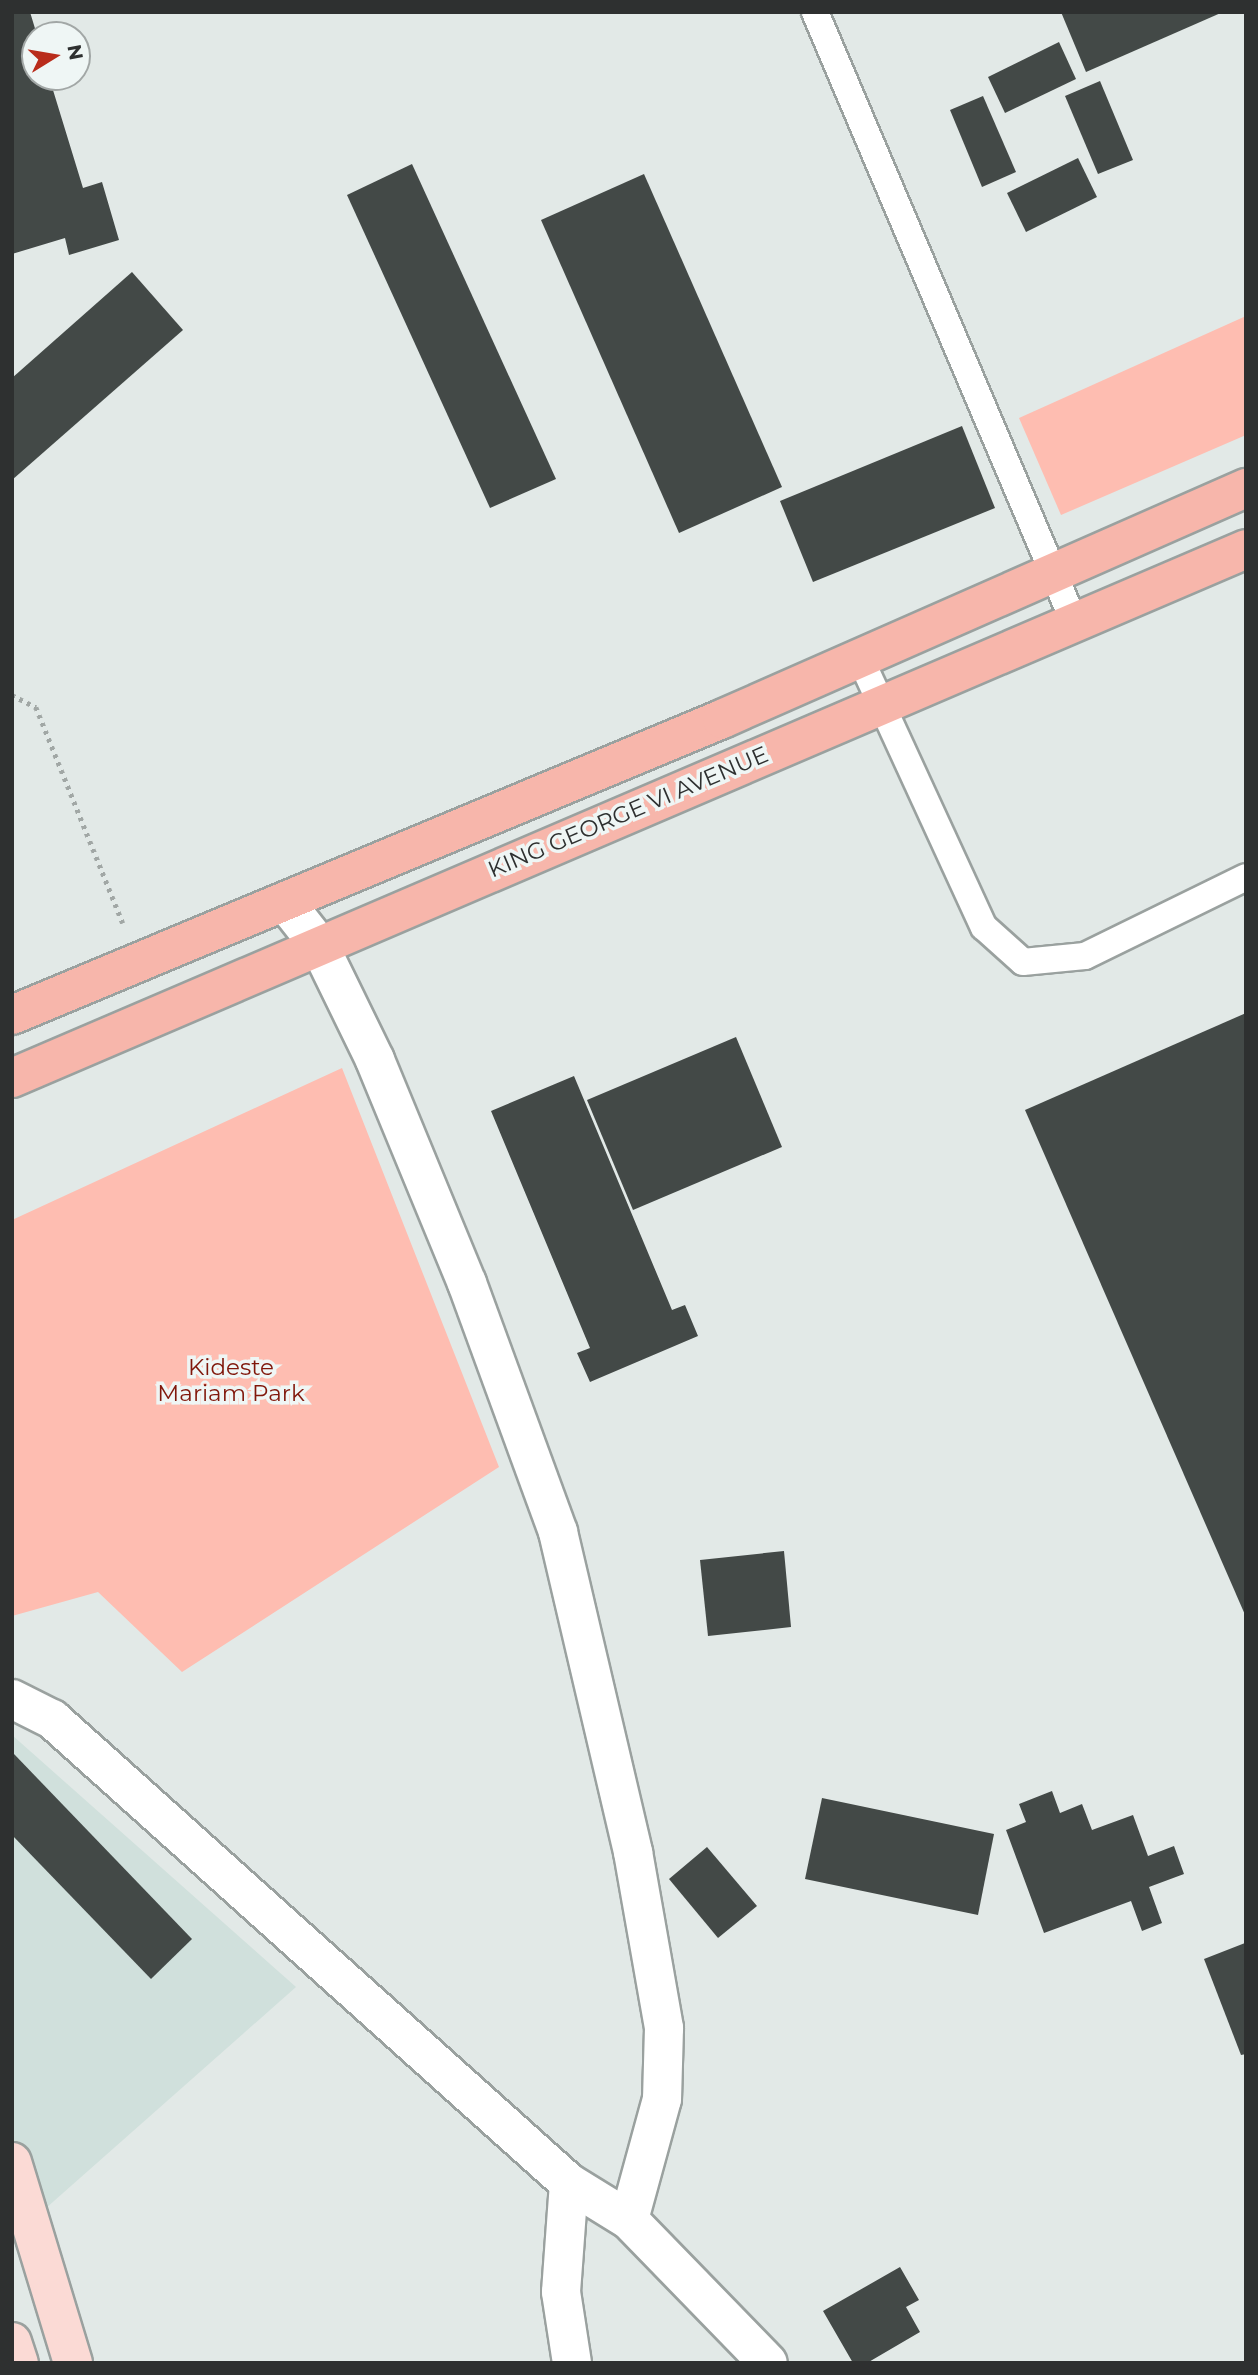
<!DOCTYPE html>
<html>
<head>
<meta charset="utf-8">
<style>
  body { margin:0 }
  #map { position:relative; width:1258px; height:2375px; overflow:hidden; background:#e2e9e7; font-family:Montserrat,sans-serif }
  div>[style] { position:absolute }
  [style*='--x'] { left:calc(var(--x)*1px); top:calc(var(--y)*1px); width:calc(var(--w)*1px); rotate:calc(var(--a)*1deg) }
  .built>* { inset:0; background:#d0e0dc }
  .green>* { inset:0; background:#febdb1 }
  .building>* { inset:0; background:#434947 }
  .path>* { height:4.5px; margin-top:-2.25px; transform-origin:0; background:repeating-linear-gradient(90deg,#a1a7a5 0 3.5px,transparent 0 8.5px) }
  .roads { filter:drop-shadow(2px 0 #9aa19f) drop-shadow(-2px 0 #9aa19f) drop-shadow(0 2px #9aa19f) drop-shadow(0 -2px #9aa19f) }
  .service>* { height:26px; margin:-13px; padding:0 13px; transform-origin:13px; border-radius:13px; background:#fff }
  .minor>* { height:38px; margin:-19px; padding:0 19px; transform-origin:19px; border-radius:19px; background:#fff }
  .secondary>* { height:38px; margin:-19px; padding:0 19px; transform-origin:19px; border-radius:19px; background:#fbdad5 }
  .primary>* { height:38px; margin:-19px; padding:0 19px; transform-origin:19px; border-radius:19px; background:#f7b6ab }
  span { translate:-50% -50%; white-space:nowrap; text-align:center; line-height:1.15; -webkit-text-stroke:7px #eff6f5; paint-order:stroke }
  .street-label { font-size:23px; color:#2e3030 }
  .park-label { font-size:23px; color:#80170b }
  .frame { position:absolute; inset:0; border:14px solid #2e3030; pointer-events:none }
  .north { position:absolute; left:21px; top:21px; width:70px; height:70px; box-sizing:border-box; background:#eff6f5; border:2px solid #a2a7a6; border-radius:50%; rotate:79deg; font-size:19px; font-weight:700; line-height:28px; text-align:center; color:#2e3030 }
  .north::after { content:''; display:block; margin:auto; width:24px; height:32px; background:#b92c1b; clip-path:polygon(50% 0,100% 100%,50% 72%,0 100%) }
</style>
</head>
<body>
<div id="map">
  <div class="built">
    <i style="clip-path:polygon(12px 1735px,296px 1987px,28px 2224px,12px 2170px)"></i>
  </div>
  <div class="green">
    <i style="clip-path:polygon(1246px 316px,1246px 435px,1061px 515px,1019px 418px)"></i>
    <i style="clip-path:polygon(342px 1068px,499px 1467px,182px 1672px,98px 1592px,12px 1616px,12px 1220px)"></i>
  </div>
  <div class="building">
    <i style="clip-path:polygon(12px 12px,30px 12px,37px 35px,35px 77px,49px 77px,83px 188px,102px 182px,119px 240px,69px 255px,65px 238px,12px 254px)"></i>
    <i style="clip-path:polygon(1061px 12px,1223px 12px,1086px 72px)"></i>
    <i style="clip-path:polygon(1059px 42px,1076px 79px,1005px 113px,988px 77px)"></i>
    <i style="clip-path:polygon(1100px 81px,1133px 160px,1098px 174px,1065px 96px)"></i>
    <i style="clip-path:polygon(983px 96px,1016px 172px,982px 187px,950px 110px)"></i>
    <i style="clip-path:polygon(1078px 158px,1097px 197px,1026px 232px,1007px 193px)"></i>
    <i style="clip-path:polygon(412px 164px,556px 479px,490px 508px,347px 195px)"></i>
    <i style="clip-path:polygon(644px 174px,782px 487px,679px 533px,541px 220px)"></i>
    <i style="clip-path:polygon(132px 272px,183px 330px,12px 480px,12px 378px)"></i>
    <i style="clip-path:polygon(962px 426px,995px 508px,813px 582px,780px 501px)"></i>
    <i style="clip-path:polygon(1246px 1013px,1246px 1617px,1025px 1110px)"></i>
    <i style="clip-path:polygon(736px 1037px,782px 1147px,633px 1210px,587px 1100px)"></i>
    <i style="clip-path:polygon(574px 1076px,672px 1310px,685px 1305px,698px 1336px,590px 1382px,577px 1353px,590px 1348px,491px 1111px)"></i>
    <i style="clip-path:polygon(784px 1551px,791px 1627px,708px 1636px,700px 1560px)"></i>
    <i style="clip-path:polygon(14px 1754px,192px 1939px,151px 1979px,12px 1835px)"></i>
    <i style="clip-path:polygon(1052px 1791px,1060px 1813px,1082px 1804px,1092px 1830px,1133px 1815px,1148px 1856px,1174px 1846px,1184px 1874px,1149px 1887px,1162px 1923px,1142px 1931px,1131px 1901px,1044px 1933px,1006px 1830px,1026px 1822px,1019px 1804px)"></i>
    <i style="clip-path:polygon(822px 1798px,994px 1834px,978px 1915px,805px 1879px)"></i>
    <i style="clip-path:polygon(707px 1847px,757px 1906px,718px 1938px,669px 1879px)"></i>
    <i style="clip-path:polygon(1245px 1943px,1246px 2054px,1241px 2055px,1204px 1959px)"></i>
    <i style="clip-path:polygon(900px 2267px,919px 2300px,906px 2307px,920px 2332px,867px 2363px,853px 2363px,823px 2311px)"></i>
  </div>
  <div class="path">
    <i style="--x:12;--y:695;--w:27;--a:27"></i>
    <i style="--x:36;--y:707;--w:233;--a:68.1"></i>
  </div>
  <div class="roads">
    <div class="service">
      <i style="--x:815;--y:12;--w:663;--a:66.99"></i>
      <i style="--x:860;--y:658;--w:296;--a:65.3"></i>
      <i style="--x:984;--y:927;--w:52;--a:41.9"></i>
      <i style="--x:1023;--y:962;--w:62;--a:-5.5"></i>
      <i style="--x:1085;--y:956;--w:179;--a:-26.1"></i>
    </div>
    <div class="minor">
      <i style="--x:285;--y:902;--w:55;--a:51.7"></i>
      <i style="--x:319;--y:945;--w:128;--a:64"></i>
      <i style="--x:375;--y:1060;--w:241;--a:67.6"></i>
      <i style="--x:467;--y:1283;--w:265;--a:69.9"></i>
      <i style="--x:558;--y:1532;--w:329;--a:76.8"></i>
      <i style="--x:633;--y:1852;--w:179;--a:80"></i>
      <i style="--x:664;--y:2028;--w:71;--a:91.6"></i>
      <i style="--x:662;--y:2099;--w:125;--a:105.3"></i>
      <i style="--x:12;--y:1699;--w:45;--a:26.6"></i>
      <i style="--x:52;--y:1719;--w:695;--a:41.91"></i>
      <i style="--x:569;--y:2183;--w:70;--a:31.7"></i>
      <i style="--x:629;--y:2220;--w:199;--a:45.8"></i>
      <i style="--x:569;--y:2183;--w:109;--a:94.2"></i>
      <i style="--x:561;--y:2292;--w:72;--a:81.2"></i>
    </div>
    <div class="secondary">
      <i style="--x:12;--y:2162;--w:210;--a:73.1"></i>
      <i style="--x:12;--y:2342;--w:22;--a:72"></i>
    </div>
    <div class="primary">
      <i style="--x:12;--y:1015;--w:769;--a:-22.63"></i>
      <i style="--x:722;--y:719;--w:573;--a:-23.79"></i>
      <i style="--x:12;--y:1078;--w:1343;--a:-23.2"></i>
    </div>
  </div>
  <div class="street-label">
    <span style="left:628px;top:812px;rotate:-23deg">KING GEORGE VI AVENUE</span>
  </div>
  <div class="park-label">
    <span style="left:231px;top:1380px">Kideste<br>Mariam Park</span>
  </div>
  <div class="frame"></div>
  <div class="north">N</div>
</div>
</body>
</html>
